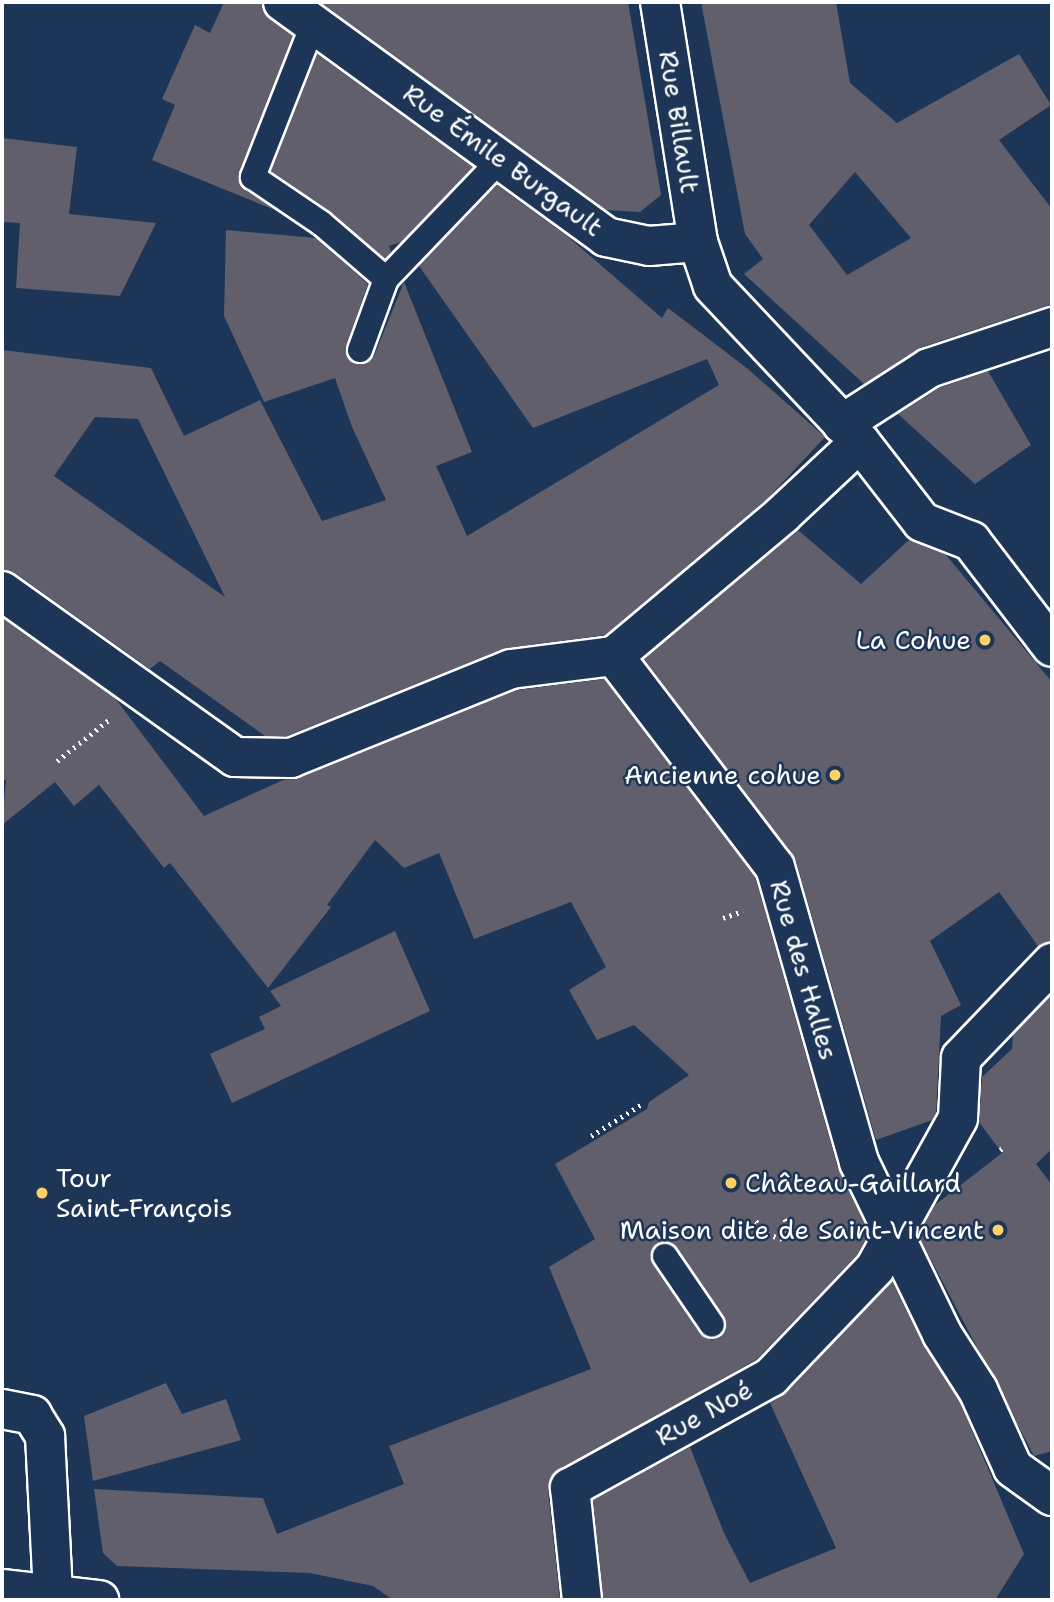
<!DOCTYPE html>
<html>
<head>
<meta charset="utf-8">
<style>
  body { margin:0 }
  #map { position:relative; width:1054px; height:1602px; overflow:hidden; background:#1d3557; font-family:"Shantell Sans",sans-serif }
  div>[style] { position:absolute }
  [style*='--x'] { left:calc(var(--x)*1px); top:calc(var(--y)*1px); width:calc(var(--w)*1px); rotate:calc(var(--a)*1deg) }
  .building>* { inset:0; background:#615f6c }
  .path>* { height:4.5px; margin-top:-2.25px; transform-origin:0; background:repeating-linear-gradient(90deg,#fff 0 2px,transparent 0 7px) }
  .roads { filter:drop-shadow(2px 0 #fff) drop-shadow(-2px 0 #fff) drop-shadow(0 2px #fff) drop-shadow(0 -2px #fff) }
  .lane>* { height:24px; margin:-12px; padding:0 12px; transform-origin:12px; border-radius:12px; background:#1d3557 }
  .street>* { height:38px; margin:-19px; padding:0 19px; transform-origin:19px; border-radius:19px; background:#1d3557 }
  .dots>* { width:19px; height:19px; translate:-50% -50%; box-sizing:border-box; border:4px solid #1d3557; border-radius:50% }
  span { translate:-50% -50%; white-space:nowrap; text-align:center; line-height:1.15; -webkit-text-stroke:5px #1d3557; paint-order:stroke }
  .street-label { font-size:26px; color:#fff }
  .poi-label { font-size:26px; color:#fff }
  .right { translate:-100% -50%; text-align:right }
  .left { translate:0 -50%; text-align:left }
  .frame { position:absolute; inset:0; border:4px solid #fff; pointer-events:none }
</style>
</head>
<body>
<div id="map">
  <div class="building">
    <i style="clip-path:polygon(224px 2px,261px 2px,270px 19px,293px 36px,238px 178px,244px 189px,275px 210px,152px 160px,175px 105px,162px 99px,195px 25px,210px 33px)"></i>
    <i style="clip-path:polygon(320px 2px,628px 2px,661px 195px,640px 212px,606px 210px)"></i>
    <i style="clip-path:polygon(evenodd,701px 2px,836px 2px,850px 83px,897px 123px,1019px 54px,1051px 105px,999px 140px,1052px 209px,1052px 304px,922px 347px,864px 384px,744px 274px,763px 259px,745px 234px,701px 2px,855px 172px,911px 238px,847px 275px,809px 225px,855px 172px)"></i>
    <i style="clip-path:polygon(317px 54px,473px 167px,401px 242px,389px 246px,391px 252px,385px 259px,331px 212px,271px 171px)"></i>
    <i style="clip-path:polygon(2px 138px,77px 147px,69px 214px,156px 223px,120px 296px,16px 288px,20px 223px,2px 222px)"></i>
    <i style="clip-path:polygon(evenodd,497px 185px,566px 235px,662px 318px,668px 308px,748px 369px,825px 437px,768px 498px,605px 635px,503px 649px,287px 736px,265px 736px,160px 661px,150px 669px,15px 573px,2px 570px,2px 350px,151px 368px,184px 436px,260px 400px,322px 521px,386px 500px,352px 427px,335px 378px,264px 402px,224px 316px,226px 230px,316px 238px,368px 284px,346px 346px,348px 359px,356px 364px,363px 364px,374px 356px,404px 282px,472px 452px,436px 466px,467px 536px,719px 385px,707px 359px,533px 428px,419px 266px,497px 185px,95px 417px,138px 419px,225px 597px,54px 476px,95px 417px)"></i>
    <i style="clip-path:polygon(988px 371px,1031px 445px,975px 484px,898px 414px,939px 388px)"></i>
    <i style="clip-path:polygon(798px 530px,861px 584px,910px 539px,946px 555px,1052px 682px,1052px 942px,1038px 946px,999px 892px,930px 941px,961px 1005px,941px 1016px,936px 1113px,932px 1120px,876px 1140px,796px 861px,644px 659px)"></i>
    <i style="clip-path:polygon(evenodd,2px 618px,115px 698px,204px 816px,283px 780px,299px 778px,517px 690px,604px 679px,755px 877px,838px 1168px,869px 1233px,857px 1255px,757px 1359px,551px 1477px,548px 1490px,560px 1600px,393px 1600px,373px 1586px,310px 1573px,117px 1566px,103px 1553px,94px 1489px,263px 1498px,277px 1534px,404px 1484px,389px 1446px,591px 1369px,549px 1267px,595px 1239px,555px 1164px,647px 1109px,649px 1102px,689px 1075px,634px 1025px,597px 1040px,569px 990px,606px 967px,571px 902px,474px 939px,439px 853px,404px 868px,375px 840px,327px 905px,331px 907px,268px 988px,170px 863px,164px 868px,99px 785px,74px 806px,55px 782px,2px 825px,6px 780px,2px 779px,2px 618px,665px 1241px,677px 1248px,724px 1317px,726px 1331px,720px 1338px,712px 1340px,700px 1334px,653px 1264px,652px 1249px,665px 1241px)"></i>
    <i style="clip-path:polygon(395px 931px,430px 1011px,232px 1103px,210px 1054px,265px 1029px,259px 1017px,281px 1006px,270px 991px)"></i>
    <i style="clip-path:polygon(1052px 994px,1052px 1149px,1036px 1164px,1052px 1185px,1052px 1451px,1034px 1456px,918px 1235px,935px 1205px,1002px 1153px,979px 1122px,982px 1077px,1012px 1049px,1013px 1035px)"></i>
    <i style="clip-path:polygon(892px 1281px,924px 1346px,959px 1400px,1024px 1554px,995px 1600px,603px 1600px,593px 1500px,690px 1447px,724px 1533px,750px 1583px,836px 1548px,770px 1403px,787px 1392px)"></i>
    <i style="clip-path:polygon(166px 1383px,182px 1414px,226px 1399px,241px 1440px,93px 1481px,84px 1416px)"></i>
  </div>
  <div class="path">
    <i style="--x:57;--y:761;--w:69;--a:-38.5"></i>
    <i style="--x:723;--y:918;--w:21;--a:-19"></i>
    <i style="--x:591;--y:1136;--w:60;--a:-32.1"></i>
    <i style="--x:1000;--y:1150;--w:4;--a:-34"></i>
    <i style="--x:756;--y:1221;--w:17;--a:50"></i>
    <i style="--x:767;--y:1234;--w:20;--a:18"></i>
    <i style="--x:786;--y:1240;--w:13;--a:-77"></i>
    <i style="--x:789;--y:1227;--w:9;--a:-122"></i>
  </div>
  <div class="roads">
    <div class="lane">
      <i style="--x:314;--y:22;--w:167;--a:111.5"></i>
      <i style="--x:253;--y:177;--w:82;--a:34.1"></i>
      <i style="--x:321;--y:223;--w:86;--a:40.7"></i>
      <i style="--x:360;--y:350;--w:76;--a:-69.9"></i>
      <i style="--x:386;--y:279;--w:168;--a:-46.2"></i>
      <i style="--x:665;--y:1256;--w:83;--a:55.7"></i>
    </div>
    <div class="street">
      <i style="--x:283;--y:2;--w:399;--a:36"></i>
      <i style="--x:606;--y:237;--w:44;--a:11.8"></i>
      <i style="--x:649;--y:246;--w:49;--a:-4.7"></i>
      <i style="--x:660;--y:2;--w:243;--a:81"></i>
      <i style="--x:698;--y:242;--w:46;--a:71.2"></i>
      <i style="--x:713;--y:286;--w:214;--a:46.7"></i>
      <i style="--x:860;--y:442;--w:101;--a:52.2"></i>
      <i style="--x:922;--y:522;--w:53;--a:21.2"></i>
      <i style="--x:971;--y:541;--w:133;--a:52.6"></i>
      <i style="--x:842;--y:424;--w:103;--a:-32.8"></i>
      <i style="--x:929;--y:368;--w:130;--a:-18.4"></i>
      <i style="--x:2;--y:591;--w:286;--a:35.5"></i>
      <i style="--x:235;--y:757;--w:56;--a:1"></i>
      <i style="--x:291;--y:758;--w:237;--a:-22"></i>
      <i style="--x:511;--y:669;--w:104;--a:-7.2"></i>
      <i style="--x:614;--y:656;--w:221;--a:-40"></i>
      <i style="--x:783;--y:514;--w:105;--a:-43.1"></i>
      <i style="--x:614;--y:656;--w:265;--a:52.7"></i>
      <i style="--x:775;--y:867;--w:307;--a:74.1"></i>
      <i style="--x:859;--y:1162;--w:191;--a:64.2"></i>
      <i style="--x:942;--y:1334;--w:67;--a:57.3"></i>
      <i style="--x:978;--y:1390;--w:85;--a:65.8"></i>
      <i style="--x:1013;--y:1468;--w:48;--a:35.7"></i>
      <i style="--x:2;--y:1409;--w:31;--a:11"></i>
      <i style="--x:32;--y:1415;--w:25;--a:58"></i>
      <i style="--x:45;--y:1436;--w:157;--a:87.1"></i>
      <i style="--x:2;--y:1589;--w:98;--a:6.5"></i>
      <i style="--x:582;--y:1600;--w:113;--a:-96.1"></i>
      <i style="--x:570;--y:1488;--w:230;--a:-28.9"></i>
      <i style="--x:771;--y:1377;--w:151;--a:-46.3"></i>
      <i style="--x:875;--y:1268;--w:171;--a:-61"></i>
      <i style="--x:958;--y:1118;--w:60;--a:-87.1"></i>
      <i style="--x:961;--y:1058;--w:132;--a:-46.2"></i>
    </div>
  </div>
  <div class="dots">
    <i style="left:985px;top:640px;background:#ffd166"></i>
    <i style="left:835px;top:775px;background:#ffd166"></i>
    <i style="left:731px;top:1183px;background:#ffd166"></i>
    <i style="left:42px;top:1193px;background:#ffd166"></i>
    <i style="left:998px;top:1230px;background:#ffd166"></i>
  </div>
  <div class="street-label">
    <span style="left:679px;top:122px;rotate:81deg">Rue Billault</span>
    <span style="left:503px;top:160px;rotate:36deg">Rue Émile Burgault</span>
    <span style="left:804px;top:970px;rotate:74deg">Rue des Halles</span>
    <span style="left:704px;top:1413px;rotate:-29deg">Rue Noé</span>
  </div>
  <div class="poi-label">
    <span class="right" style="left:971px;top:640px">La Cohue</span>
    <span class="right" style="left:821px;top:775px">Ancienne cohue</span>
    <span class="left" style="left:56px;top:1193px">Tour<br>Saint-François</span>
    <span class="left" style="left:745px;top:1183px">Château-Gaillard</span>
    <span class="right" style="left:984px;top:1230px">Maison dite de Saint-Vincent</span>
  </div>
  <div class="frame"></div>
</div>
</body>
</html>
